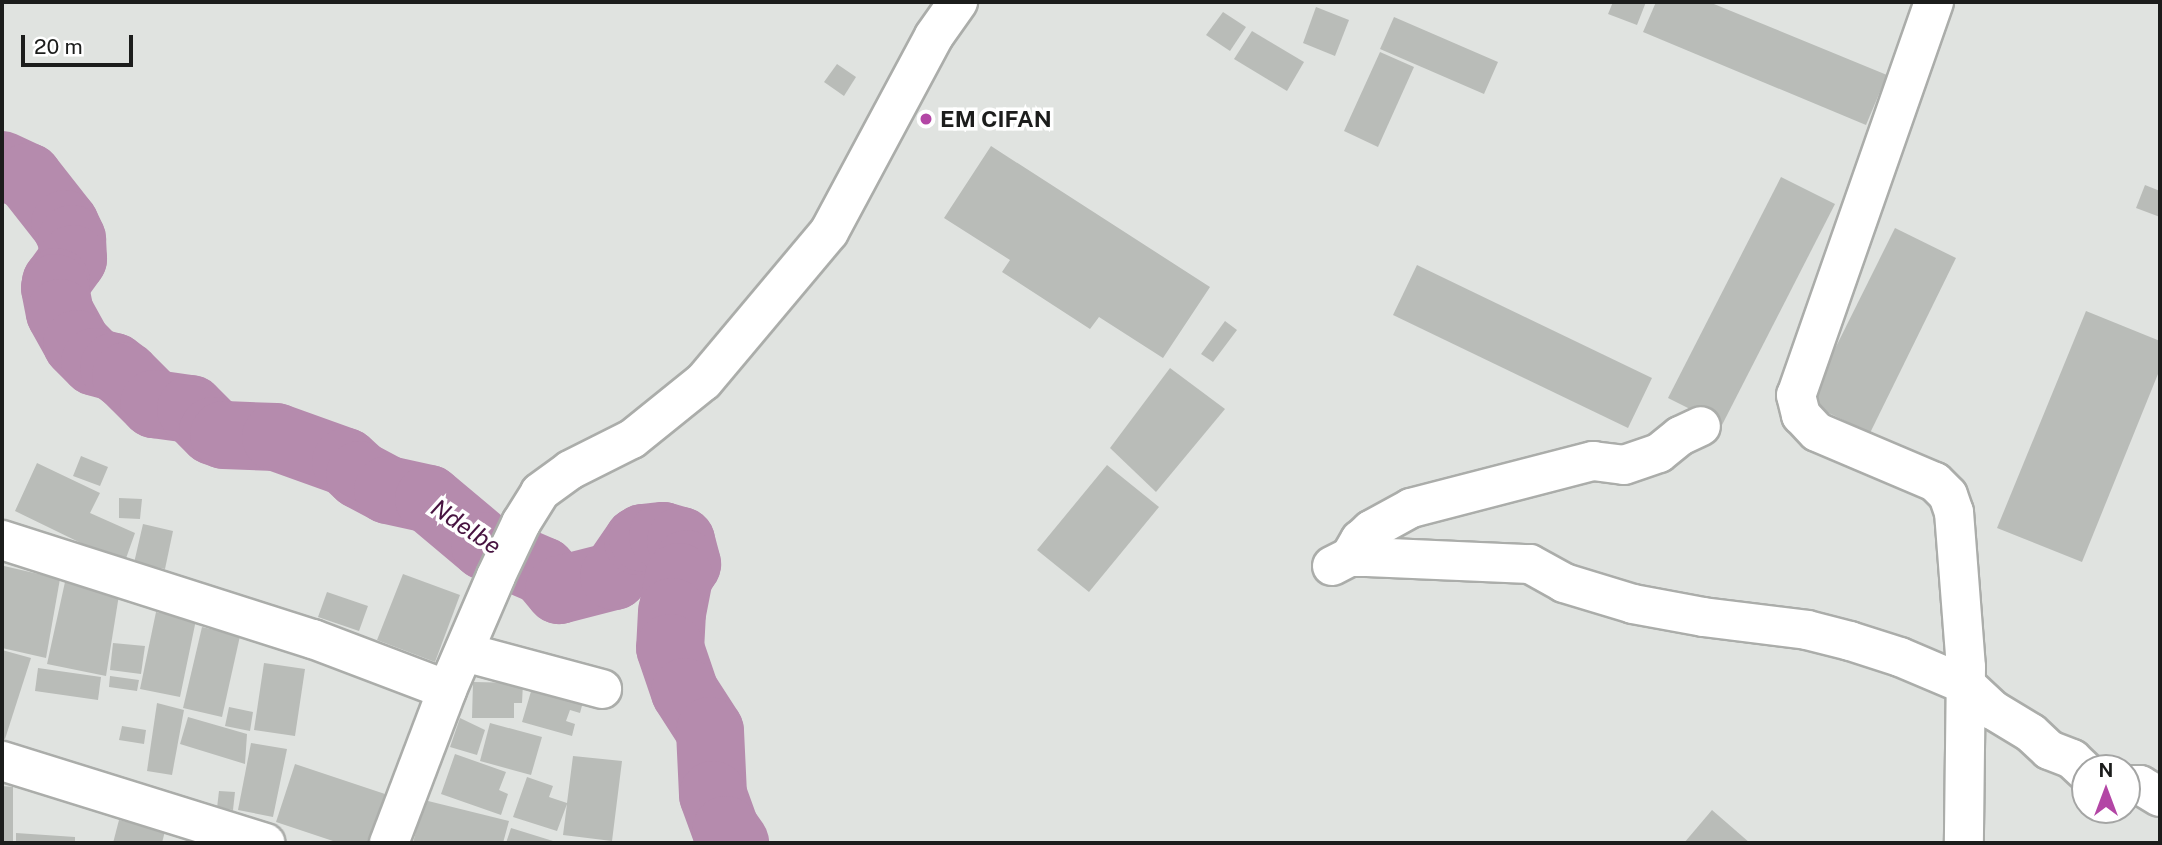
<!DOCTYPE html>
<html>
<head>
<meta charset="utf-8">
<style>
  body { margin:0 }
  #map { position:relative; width:2162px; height:845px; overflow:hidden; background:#e0e3e0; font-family:"Public Sans",sans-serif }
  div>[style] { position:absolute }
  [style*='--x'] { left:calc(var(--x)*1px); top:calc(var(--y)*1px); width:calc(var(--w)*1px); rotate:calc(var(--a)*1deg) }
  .river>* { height:68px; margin:-34px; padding:0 34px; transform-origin:34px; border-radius:34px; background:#b58bad }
  .building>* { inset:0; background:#b9bcb8 }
  .roads { filter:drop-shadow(2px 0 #abadaa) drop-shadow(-2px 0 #abadaa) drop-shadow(0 2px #abadaa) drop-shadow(0 -2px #abadaa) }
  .street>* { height:38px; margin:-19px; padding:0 19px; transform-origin:19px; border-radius:19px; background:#fff }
  .dots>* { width:19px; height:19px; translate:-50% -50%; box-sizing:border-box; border:4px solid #fff; border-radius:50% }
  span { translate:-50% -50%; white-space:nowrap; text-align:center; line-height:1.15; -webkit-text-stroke:7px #fff; paint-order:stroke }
  .poi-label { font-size:23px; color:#1c1d1c; font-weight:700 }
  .left { translate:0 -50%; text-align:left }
  .water-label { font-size:24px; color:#471340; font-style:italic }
  .frame { position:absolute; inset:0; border:4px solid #1c1d1c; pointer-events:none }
  .north { position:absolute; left:2071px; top:754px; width:70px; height:70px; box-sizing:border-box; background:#fff; border:2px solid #a4a5a4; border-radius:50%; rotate:0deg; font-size:19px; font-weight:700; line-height:28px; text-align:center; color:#1c1d1c }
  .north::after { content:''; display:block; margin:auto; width:24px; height:32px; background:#b346a5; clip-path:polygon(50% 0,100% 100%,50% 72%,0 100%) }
  .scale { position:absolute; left:21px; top:35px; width:112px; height:32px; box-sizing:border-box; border:4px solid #1c1d1c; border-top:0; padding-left:9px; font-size:21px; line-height:24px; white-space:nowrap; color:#1c1d1c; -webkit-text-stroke:5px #fff; paint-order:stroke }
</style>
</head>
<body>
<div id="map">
  <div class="river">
    <i style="--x:2;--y:165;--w:29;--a:25"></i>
    <i style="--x:28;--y:177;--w:60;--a:51.8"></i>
    <i style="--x:65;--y:224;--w:17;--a:65"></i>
    <i style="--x:72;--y:239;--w:20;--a:87"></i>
    <i style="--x:73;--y:259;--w:29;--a:126"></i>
    <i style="--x:56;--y:282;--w:6;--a:99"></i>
    <i style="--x:55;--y:288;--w:25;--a:79"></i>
    <i style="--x:60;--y:313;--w:35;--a:61"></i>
    <i style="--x:77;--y:344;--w:25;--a:45"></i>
    <i style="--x:95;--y:362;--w:20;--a:15"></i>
    <i style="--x:114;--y:367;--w:15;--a:37"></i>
    <i style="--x:126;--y:376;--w:40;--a:45"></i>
    <i style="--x:154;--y:404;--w:37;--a:8"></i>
    <i style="--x:191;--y:409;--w:31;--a:45"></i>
    <i style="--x:213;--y:431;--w:12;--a:20"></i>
    <i style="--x:224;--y:435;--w:52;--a:2.2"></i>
    <i style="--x:276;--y:437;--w:74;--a:19.7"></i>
    <i style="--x:346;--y:462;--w:19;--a:43"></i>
    <i style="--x:360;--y:475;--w:32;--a:28"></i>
    <i style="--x:388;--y:490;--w:42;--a:12.4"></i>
    <i style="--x:429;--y:499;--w:73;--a:40"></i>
    <i style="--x:485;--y:546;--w:63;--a:23.3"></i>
    <i style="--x:543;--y:571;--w:25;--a:50"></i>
    <i style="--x:559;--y:590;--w:57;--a:-14.3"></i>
    <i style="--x:614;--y:576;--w:42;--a:-55.6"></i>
    <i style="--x:638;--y:541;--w:6;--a:-31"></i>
    <i style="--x:643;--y:538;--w:20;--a:-6"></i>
    <i style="--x:663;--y:536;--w:19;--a:16"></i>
    <i style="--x:681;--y:541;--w:24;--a:75"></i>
    <i style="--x:687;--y:564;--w:15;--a:122"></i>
    <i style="--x:679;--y:577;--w:36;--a:101"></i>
    <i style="--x:672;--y:612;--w:36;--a:93"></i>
    <i style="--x:670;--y:648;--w:46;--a:71.2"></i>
    <i style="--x:685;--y:692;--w:46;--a:57.3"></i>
    <i style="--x:710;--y:731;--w:64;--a:87.3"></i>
    <i style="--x:713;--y:795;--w:37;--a:70"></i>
    <i style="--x:726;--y:830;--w:16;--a:55"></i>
  </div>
  <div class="building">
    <i style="clip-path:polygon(1613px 2px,1646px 2px,1637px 25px,1608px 14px)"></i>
    <i style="clip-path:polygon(1656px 2px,1709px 2px,1887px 75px,1866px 125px,1643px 32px)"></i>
    <i style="clip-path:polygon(1316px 7px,1349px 20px,1335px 56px,1303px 43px)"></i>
    <i style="clip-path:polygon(1223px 12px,1246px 27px,1230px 51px,1206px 35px)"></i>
    <i style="clip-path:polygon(1394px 17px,1498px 62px,1484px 94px,1380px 49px)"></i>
    <i style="clip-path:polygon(1252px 31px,1304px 62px,1287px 91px,1234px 59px)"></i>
    <i style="clip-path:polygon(1380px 52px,1414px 67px,1378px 147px,1344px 131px)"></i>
    <i style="clip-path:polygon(837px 64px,856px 77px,844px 96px,824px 82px)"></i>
    <i style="clip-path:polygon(991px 146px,1210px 287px,1163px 358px,1099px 317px,1090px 329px,1002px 272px,1010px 260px,944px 218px)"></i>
    <i style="clip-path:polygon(1781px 177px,1835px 204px,1722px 425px,1668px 398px)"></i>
    <i style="clip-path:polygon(2145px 185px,2160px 191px,2160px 217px,2136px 208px)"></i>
    <i style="clip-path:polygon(1895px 228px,1956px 258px,1870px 433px,1808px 403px)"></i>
    <i style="clip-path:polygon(1417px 265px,1652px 378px,1628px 428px,1393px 315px)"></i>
    <i style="clip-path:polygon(2086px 311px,2160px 341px,2160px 369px,2082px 562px,1997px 528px)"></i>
    <i style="clip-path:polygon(1225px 321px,1237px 330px,1213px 362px,1201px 354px)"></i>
    <i style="clip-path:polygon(1170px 368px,1225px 409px,1156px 492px,1110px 448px)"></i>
    <i style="clip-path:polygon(81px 456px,108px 467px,100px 486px,73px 476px)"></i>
    <i style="clip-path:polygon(37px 463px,100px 493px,90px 513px,135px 533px,124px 564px,15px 511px)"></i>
    <i style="clip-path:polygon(1107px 465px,1159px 507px,1089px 592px,1037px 550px)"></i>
    <i style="clip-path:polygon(119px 498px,142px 499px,140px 519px,119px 518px)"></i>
    <i style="clip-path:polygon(143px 524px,173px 531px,165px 569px,134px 563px)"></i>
    <i style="clip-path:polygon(4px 566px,60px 579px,46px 658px,2px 648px)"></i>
    <i style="clip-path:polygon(403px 574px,460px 595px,435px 662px,377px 640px)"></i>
    <i style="clip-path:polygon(65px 582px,119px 595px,106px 676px,47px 664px)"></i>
    <i style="clip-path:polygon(327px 592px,368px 606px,359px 631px,318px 617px)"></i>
    <i style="clip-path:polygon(156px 612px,196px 620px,180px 697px,140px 689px)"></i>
    <i style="clip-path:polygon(202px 627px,240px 636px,222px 717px,183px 708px)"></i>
    <i style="clip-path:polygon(113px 643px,145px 646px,141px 674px,110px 670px)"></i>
    <i style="clip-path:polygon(2px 650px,31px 658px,5px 739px,2px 738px)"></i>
    <i style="clip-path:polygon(264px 663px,305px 669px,295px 736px,254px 730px)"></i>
    <i style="clip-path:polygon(38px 668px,101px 677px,98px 700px,35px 691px)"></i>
    <i style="clip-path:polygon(110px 676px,139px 680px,137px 691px,109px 687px)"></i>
    <i style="clip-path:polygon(473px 682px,523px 683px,522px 703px,514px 703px,514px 718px,472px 718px)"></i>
    <i style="clip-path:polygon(532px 688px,583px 702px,580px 713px,570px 710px,566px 721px,575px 724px,572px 736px,522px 722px)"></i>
    <i style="clip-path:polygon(157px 703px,184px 710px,172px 775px,147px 771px)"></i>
    <i style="clip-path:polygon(229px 707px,253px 712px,250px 731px,225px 726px)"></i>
    <i style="clip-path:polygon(188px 717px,247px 734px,245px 764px,180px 744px)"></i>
    <i style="clip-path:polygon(460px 718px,485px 730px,477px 755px,450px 747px)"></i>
    <i style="clip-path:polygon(490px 723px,542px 737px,531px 775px,480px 761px)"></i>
    <i style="clip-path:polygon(122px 726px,146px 730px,144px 744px,119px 740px)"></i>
    <i style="clip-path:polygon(251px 743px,287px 749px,273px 817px,238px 810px)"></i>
    <i style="clip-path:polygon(455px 754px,506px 772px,499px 790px,508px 794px,501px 815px,441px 794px)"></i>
    <i style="clip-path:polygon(573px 756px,622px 761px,612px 841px,563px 835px,567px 804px,557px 831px,513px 817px,527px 777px,553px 786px,549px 797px,567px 803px)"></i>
    <i style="clip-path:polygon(295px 764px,385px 794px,368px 843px,339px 843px,276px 822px)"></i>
    <i style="clip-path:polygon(2px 786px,13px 787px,13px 843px,2px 843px)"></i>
    <i style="clip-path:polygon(219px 791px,235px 792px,233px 810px,217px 808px)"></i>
    <i style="clip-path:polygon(424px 800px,509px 821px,503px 843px,413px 843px)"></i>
    <i style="clip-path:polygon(1712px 810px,1750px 843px,1684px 843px)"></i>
    <i style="clip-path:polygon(119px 820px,165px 831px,162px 843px,113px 843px)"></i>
    <i style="clip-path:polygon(511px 828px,553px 841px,552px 843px,506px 843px)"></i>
    <i style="clip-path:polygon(16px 833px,75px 837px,75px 843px,16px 843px)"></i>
  </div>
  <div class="roads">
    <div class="street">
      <i style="--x:1934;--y:2;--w:417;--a:109.3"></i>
      <i style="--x:1796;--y:395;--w:21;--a:76"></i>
      <i style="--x:1801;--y:415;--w:23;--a:47"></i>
      <i style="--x:1817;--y:432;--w:128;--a:23"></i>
      <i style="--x:1935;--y:482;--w:18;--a:45"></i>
      <i style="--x:1948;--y:495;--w:18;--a:71"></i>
      <i style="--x:1954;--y:512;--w:155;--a:85.6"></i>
      <i style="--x:1966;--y:667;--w:176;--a:90.7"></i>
      <i style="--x:2;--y:540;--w:326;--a:17.7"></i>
      <i style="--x:313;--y:639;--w:143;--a:20.8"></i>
      <i style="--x:1350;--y:557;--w:20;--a:-60"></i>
      <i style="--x:1360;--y:540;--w:15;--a:-42"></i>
      <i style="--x:1371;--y:530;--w:46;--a:-28.8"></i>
      <i style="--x:1411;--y:508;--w:188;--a:-14.5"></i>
      <i style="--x:1593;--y:461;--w:31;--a:7"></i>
      <i style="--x:1624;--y:465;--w:37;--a:-19"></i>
      <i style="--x:1659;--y:453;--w:27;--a:-39"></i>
      <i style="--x:1680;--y:436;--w:23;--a:-25"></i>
      <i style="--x:1332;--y:566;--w:20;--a:-27"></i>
      <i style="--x:1350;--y:557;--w:17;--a:0"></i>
      <i style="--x:1367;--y:557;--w:163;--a:2.5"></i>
      <i style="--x:1530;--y:564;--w:39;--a:29"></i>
      <i style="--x:1564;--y:583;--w:72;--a:16.9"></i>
      <i style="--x:1633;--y:604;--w:71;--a:10.5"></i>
      <i style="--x:1703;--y:617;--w:105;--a:7.1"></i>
      <i style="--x:1807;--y:630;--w:44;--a:14.3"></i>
      <i style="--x:1850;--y:641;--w:52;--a:17.7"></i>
      <i style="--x:1900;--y:657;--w:72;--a:23"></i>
      <i style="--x:1966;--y:685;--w:37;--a:43"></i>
      <i style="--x:1993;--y:710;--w:44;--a:31.2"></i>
      <i style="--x:2031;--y:733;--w:25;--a:43"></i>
      <i style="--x:2049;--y:750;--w:25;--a:21"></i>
      <i style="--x:2072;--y:759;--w:18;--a:43"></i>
      <i style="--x:464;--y:652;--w:143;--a:15"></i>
      <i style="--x:2;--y:761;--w:276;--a:17.3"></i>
      <i style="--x:2127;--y:785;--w:13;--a:0"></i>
      <i style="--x:2140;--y:785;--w:23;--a:31"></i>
      <i style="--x:389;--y:843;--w:164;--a:-69.2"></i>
      <i style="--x:447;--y:690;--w:124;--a:-66.7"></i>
      <i style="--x:496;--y:576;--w:59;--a:-64.7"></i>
      <i style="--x:521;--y:523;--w:36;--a:-58"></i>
      <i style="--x:540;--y:492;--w:37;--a:-36"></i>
      <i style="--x:570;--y:470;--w:69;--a:-26.6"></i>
      <i style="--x:632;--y:439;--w:92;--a:-38.9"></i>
      <i style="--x:704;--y:381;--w:194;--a:-50"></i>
      <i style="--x:829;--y:232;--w:222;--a:-61.8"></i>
      <i style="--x:934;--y:36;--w:42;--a:-54.8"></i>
    </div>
  </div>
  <div class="dots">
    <i style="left:926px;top:119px;background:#b346a5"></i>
  </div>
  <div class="poi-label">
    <span class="left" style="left:940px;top:119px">EM CIFAN</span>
  </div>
  <div class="water-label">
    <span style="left:466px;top:527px;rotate:34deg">Ndelbe</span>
  </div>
  <div class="frame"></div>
  <div class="north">N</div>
  <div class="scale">20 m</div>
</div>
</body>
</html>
